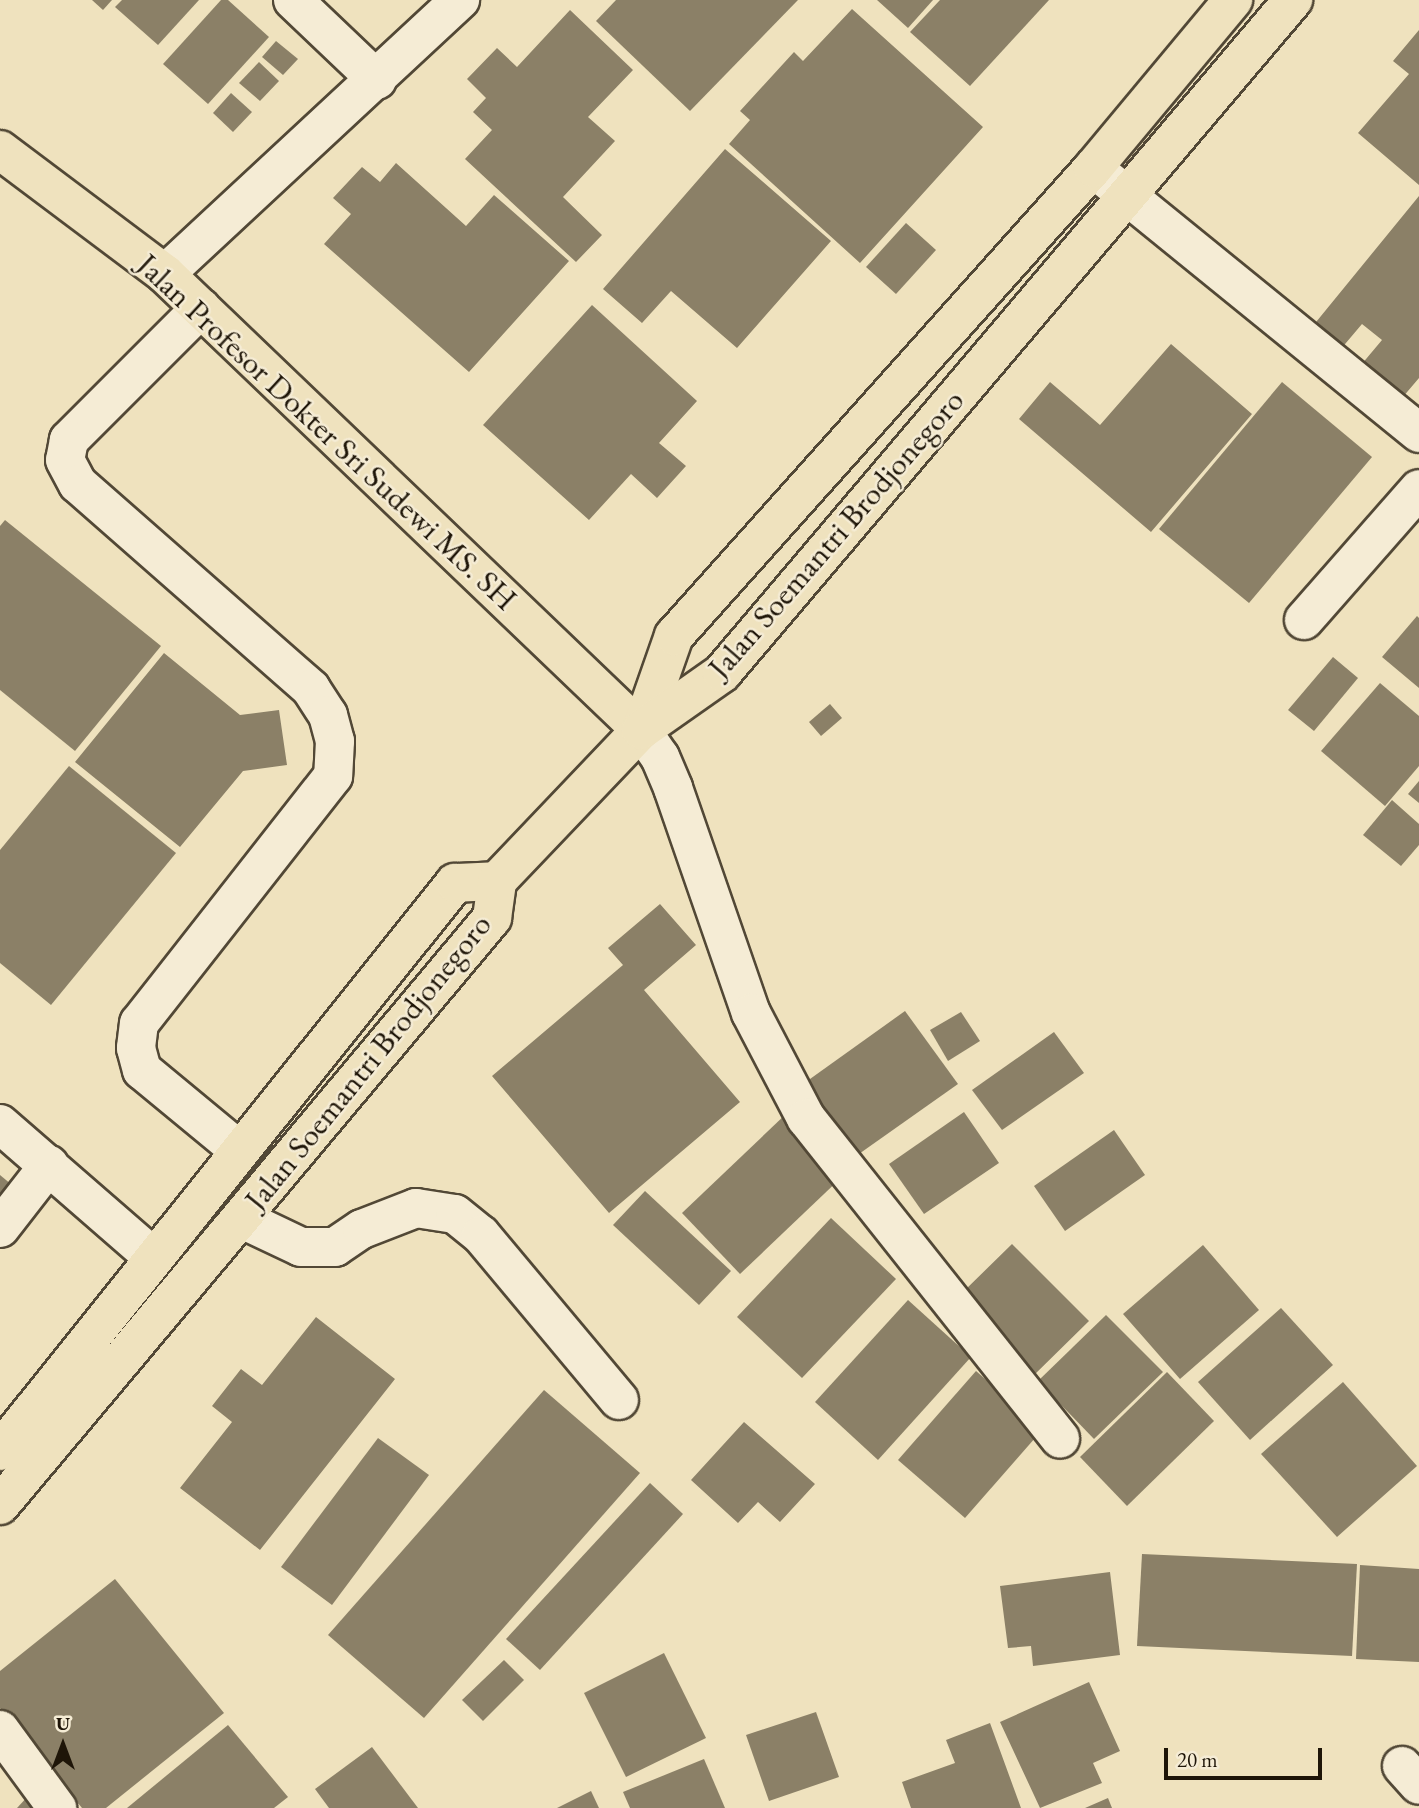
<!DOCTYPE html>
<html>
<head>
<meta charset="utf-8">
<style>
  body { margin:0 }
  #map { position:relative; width:1419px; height:1808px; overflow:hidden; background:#efe2be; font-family:"EB Garamond",serif }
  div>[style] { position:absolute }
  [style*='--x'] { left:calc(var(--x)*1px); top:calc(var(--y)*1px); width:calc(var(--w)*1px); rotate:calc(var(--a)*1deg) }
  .building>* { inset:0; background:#8b8067 }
  .roads { filter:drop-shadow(2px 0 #524836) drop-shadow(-2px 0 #524836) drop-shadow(0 2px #524836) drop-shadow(0 -2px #524836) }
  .minor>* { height:38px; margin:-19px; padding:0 19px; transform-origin:19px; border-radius:19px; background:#f5ecd5 }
  .major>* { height:38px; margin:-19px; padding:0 19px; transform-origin:19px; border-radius:19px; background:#efe2be }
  span { translate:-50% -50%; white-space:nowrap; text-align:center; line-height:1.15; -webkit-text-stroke:5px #f5ecd5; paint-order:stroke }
  .street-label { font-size:32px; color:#1e1508 }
  .north { position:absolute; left:28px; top:1710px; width:70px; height:70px; -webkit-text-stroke:5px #f5ecd5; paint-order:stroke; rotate:0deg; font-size:19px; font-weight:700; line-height:28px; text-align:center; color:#1e1508 }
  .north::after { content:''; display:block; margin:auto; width:24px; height:32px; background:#1e1508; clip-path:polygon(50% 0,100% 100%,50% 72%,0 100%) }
  .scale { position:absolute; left:1164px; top:1748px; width:158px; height:32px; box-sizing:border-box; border:4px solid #1e1508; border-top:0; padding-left:9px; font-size:21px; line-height:24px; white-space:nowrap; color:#1e1508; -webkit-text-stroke:5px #f5ecd5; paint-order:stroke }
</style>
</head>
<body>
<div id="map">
  <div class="building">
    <i style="clip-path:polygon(92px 0,112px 0,103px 10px)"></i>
    <i style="clip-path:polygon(122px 0,199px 0,158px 45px,115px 7px)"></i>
    <i style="clip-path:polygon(221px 0,228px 0,269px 37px,208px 104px,163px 64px)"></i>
    <i style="clip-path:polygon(616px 0,798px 0,690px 111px,596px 21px)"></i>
    <i style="clip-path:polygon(877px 0,933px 0,908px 28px)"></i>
    <i style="clip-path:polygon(940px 0,1049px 0,970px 86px,910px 32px)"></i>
    <i style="clip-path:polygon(852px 9px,983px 127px,860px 263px,729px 144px,750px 120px,740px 111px,794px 52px,803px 61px)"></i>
    <i style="clip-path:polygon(570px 10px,633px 70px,588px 117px,615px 141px,563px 197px,602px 235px,576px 262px,465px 159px,492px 130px,473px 112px,486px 98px,467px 79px,497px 48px,517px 67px)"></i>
    <i style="clip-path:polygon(1419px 30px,1419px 185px,1358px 133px,1409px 74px,1393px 61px)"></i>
    <i style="clip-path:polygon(276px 41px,298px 59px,283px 75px,262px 57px)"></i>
    <i style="clip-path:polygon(259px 62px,279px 81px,260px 101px,239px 83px)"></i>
    <i style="clip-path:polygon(231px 93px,252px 112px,233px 132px,213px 113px)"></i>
    <i style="clip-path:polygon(725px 149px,831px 241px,737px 348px,671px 291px,642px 323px,603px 289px)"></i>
    <i style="clip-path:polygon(396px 163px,466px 226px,494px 195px,569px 261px,469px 372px,324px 244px,351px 214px,333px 198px,362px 167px,380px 182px)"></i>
    <i style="clip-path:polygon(1419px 196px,1419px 378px,1402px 398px,1361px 365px,1382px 340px,1362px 324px,1340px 350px,1312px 327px)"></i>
    <i style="clip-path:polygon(906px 223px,936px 250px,896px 294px,866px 267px)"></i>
    <i style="clip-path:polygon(592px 305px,697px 401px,659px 443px,686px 466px,657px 498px,631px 474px,589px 520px,483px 425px)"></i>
    <i style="clip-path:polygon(1171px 344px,1252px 414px,1151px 532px,1019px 419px,1050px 382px,1100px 425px)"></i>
    <i style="clip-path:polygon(1282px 382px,1372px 457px,1249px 603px,1159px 529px)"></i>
    <i style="clip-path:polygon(5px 520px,161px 646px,75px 751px,0 690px,0 526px)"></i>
    <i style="clip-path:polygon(1417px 616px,1419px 618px,1419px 688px,1382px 657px)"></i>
    <i style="clip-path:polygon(164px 653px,240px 715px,279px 710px,287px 765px,243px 771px,180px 847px,75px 762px)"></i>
    <i style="clip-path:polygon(1333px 657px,1358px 678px,1314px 731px,1288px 710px)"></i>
    <i style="clip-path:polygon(1380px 683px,1419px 716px,1419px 766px,1385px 806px,1321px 751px)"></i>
    <i style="clip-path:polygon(830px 704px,842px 718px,821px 736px,809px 722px)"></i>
    <i style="clip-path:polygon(69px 766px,176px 853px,51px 1005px,0 963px,0 850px)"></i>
    <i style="clip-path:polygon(1419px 781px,1419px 803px,1408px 794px)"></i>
    <i style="clip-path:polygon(1392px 800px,1419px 824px,1419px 845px,1401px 866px,1363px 835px)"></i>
    <i style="clip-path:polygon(660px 904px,696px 945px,644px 990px,740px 1102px,609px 1213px,492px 1076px,623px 965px,608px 948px)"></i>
    <i style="clip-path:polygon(905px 1011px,958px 1084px,849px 1161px,796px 1089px)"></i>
    <i style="clip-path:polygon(961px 1012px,980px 1041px,948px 1061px,930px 1030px)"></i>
    <i style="clip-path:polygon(1054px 1032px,1084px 1073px,1002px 1130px,972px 1090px)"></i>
    <i style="clip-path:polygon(964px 1112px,999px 1163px,924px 1214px,889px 1164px)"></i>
    <i style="clip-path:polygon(787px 1113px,845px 1174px,740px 1274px,682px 1213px)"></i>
    <i style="clip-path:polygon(1114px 1130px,1145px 1175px,1065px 1231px,1034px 1186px)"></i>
    <i style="clip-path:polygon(0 1175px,12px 1185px,0 1199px)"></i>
    <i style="clip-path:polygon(645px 1191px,731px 1271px,699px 1305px,613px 1225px)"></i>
    <i style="clip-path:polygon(831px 1218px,896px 1279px,802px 1378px,737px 1317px)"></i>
    <i style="clip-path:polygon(1012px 1244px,1089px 1321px,1030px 1379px,999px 1348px,1008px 1338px,962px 1293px)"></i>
    <i style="clip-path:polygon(1203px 1245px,1259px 1310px,1180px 1379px,1123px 1314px)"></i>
    <i style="clip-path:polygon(908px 1300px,971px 1357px,878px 1460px,815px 1402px)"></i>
    <i style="clip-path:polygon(1281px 1308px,1333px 1365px,1250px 1440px,1198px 1382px)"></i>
    <i style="clip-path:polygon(1106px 1315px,1163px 1372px,1094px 1439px,1038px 1381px)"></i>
    <i style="clip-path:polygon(316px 1317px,395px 1379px,260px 1550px,180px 1488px,232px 1422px,212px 1406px,241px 1369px,262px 1385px)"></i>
    <i style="clip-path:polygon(976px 1371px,1043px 1429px,965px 1518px,898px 1460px)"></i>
    <i style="clip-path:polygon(1167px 1372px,1214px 1421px,1127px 1506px,1080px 1457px)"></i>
    <i style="clip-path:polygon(1343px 1382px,1417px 1466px,1337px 1537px,1261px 1454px)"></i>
    <i style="clip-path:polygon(544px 1390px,640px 1473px,424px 1718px,328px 1635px)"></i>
    <i style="clip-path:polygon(744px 1422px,815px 1484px,780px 1522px,758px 1502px,738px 1523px,691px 1480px)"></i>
    <i style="clip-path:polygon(378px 1438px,429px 1475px,332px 1605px,281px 1567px)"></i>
    <i style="clip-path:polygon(650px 1483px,683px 1514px,540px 1670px,506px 1639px)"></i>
    <i style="clip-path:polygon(1142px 1554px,1357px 1564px,1352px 1656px,1137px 1646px)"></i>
    <i style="clip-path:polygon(1360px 1565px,1419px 1569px,1419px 1662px,1356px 1659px)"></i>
    <i style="clip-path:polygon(1110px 1572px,1120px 1655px,1033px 1666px,1031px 1646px,1008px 1648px,1000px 1586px)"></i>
    <i style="clip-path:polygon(115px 1579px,224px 1713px,106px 1808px,82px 1808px,0 1708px,0 1671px)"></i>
    <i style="clip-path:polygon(664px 1653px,706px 1738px,626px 1777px,584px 1693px)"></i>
    <i style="clip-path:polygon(504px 1660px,524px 1680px,483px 1721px,462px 1700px)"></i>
    <i style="clip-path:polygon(1089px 1682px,1120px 1751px,1093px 1763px,1102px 1783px,1040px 1808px,1000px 1722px)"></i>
    <i style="clip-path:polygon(816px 1712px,839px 1777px,769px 1801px,746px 1735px)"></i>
    <i style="clip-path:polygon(990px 1723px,1021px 1808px,911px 1808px,902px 1782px,955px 1763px,946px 1740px)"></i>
    <i style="clip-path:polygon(228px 1725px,288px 1797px,274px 1808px,127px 1808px)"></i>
    <i style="clip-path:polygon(372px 1747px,418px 1808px,329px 1808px,315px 1789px)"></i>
    <i style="clip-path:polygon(704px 1759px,725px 1808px,630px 1808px,623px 1792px)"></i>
    <i style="clip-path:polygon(591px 1791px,599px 1808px,557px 1808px)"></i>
    <i style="clip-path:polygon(29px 1795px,39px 1808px,17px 1808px)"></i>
    <i style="clip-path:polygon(1108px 1798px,1112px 1808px,1085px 1808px)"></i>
  </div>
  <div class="roads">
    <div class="minor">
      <i style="--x:293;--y:0;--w:116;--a:43.6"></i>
      <i style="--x:1093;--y:168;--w:420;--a:39.1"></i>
      <i style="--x:165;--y:274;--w:403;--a:-42.9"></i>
      <i style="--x:201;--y:308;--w:187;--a:135"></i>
      <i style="--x:69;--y:440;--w:20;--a:101"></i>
      <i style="--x:65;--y:460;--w:27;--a:62"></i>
      <i style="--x:78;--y:484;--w:310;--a:41.3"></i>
      <i style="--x:311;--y:689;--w:31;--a:57"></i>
      <i style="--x:328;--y:715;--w:27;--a:75"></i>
      <i style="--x:335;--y:741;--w:35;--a:93"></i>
      <i style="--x:333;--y:776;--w:314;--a:128.1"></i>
      <i style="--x:139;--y:1023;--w:25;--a:97"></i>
      <i style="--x:136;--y:1048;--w:23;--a:75"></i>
      <i style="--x:142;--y:1070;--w:127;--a:39.6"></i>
      <i style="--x:1304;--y:620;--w:174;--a:-48.7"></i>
      <i style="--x:641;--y:730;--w:33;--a:55"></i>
      <i style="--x:660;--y:757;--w:34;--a:67"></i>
      <i style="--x:673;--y:788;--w:238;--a:70.9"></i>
      <i style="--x:751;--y:1013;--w:119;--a:62.4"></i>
      <i style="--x:806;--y:1118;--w:409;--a:51.6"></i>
      <i style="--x:0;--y:1124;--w:204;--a:41"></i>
      <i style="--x:242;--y:1219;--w:65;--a:25.4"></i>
      <i style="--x:301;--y:1247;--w:34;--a:0"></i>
      <i style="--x:335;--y:1247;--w:32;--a:-34"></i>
      <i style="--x:362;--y:1229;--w:58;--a:-21.3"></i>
      <i style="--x:416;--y:1208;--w:39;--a:9"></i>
      <i style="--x:455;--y:1214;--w:33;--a:39"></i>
      <i style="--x:481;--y:1235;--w:215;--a:50.1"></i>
      <i style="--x:0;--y:1228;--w:80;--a:-52.1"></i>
      <i style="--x:0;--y:1730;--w:97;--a:53.8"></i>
      <i style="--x:1402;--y:1766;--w:25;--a:48"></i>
    </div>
    <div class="major">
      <i style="--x:0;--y:150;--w:206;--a:36.9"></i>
      <i style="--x:165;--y:274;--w:659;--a:43.77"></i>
      <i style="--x:641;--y:730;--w:100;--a:-70.7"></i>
      <i style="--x:674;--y:636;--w:628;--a:-48.16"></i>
      <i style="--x:1093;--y:168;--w:219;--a:-50.2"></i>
      <i style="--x:0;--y:1451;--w:728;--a:-51.3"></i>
      <i style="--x:455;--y:883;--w:42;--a:-2.7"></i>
      <i style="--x:0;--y:1505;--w:766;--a:-50.03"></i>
      <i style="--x:492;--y:918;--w:37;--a:-82"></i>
      <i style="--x:497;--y:881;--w:209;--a:-46.4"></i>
      <i style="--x:641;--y:730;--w:99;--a:-35.1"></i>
      <i style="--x:722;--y:673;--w:883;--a:-49.69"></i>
    </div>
  </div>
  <div class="street-label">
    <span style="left:327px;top:432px;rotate:43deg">Jalan Profesor Dokter Sri Sudewi MS. SH</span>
    <span style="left:836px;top:534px;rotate:-49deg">Jalan Soemantri Brodjonegoro</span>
    <span style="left:368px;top:1062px;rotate:-51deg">Jalan Soemantri Brodjonegoro</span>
  </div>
  <div class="north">U</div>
  <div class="scale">20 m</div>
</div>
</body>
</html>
